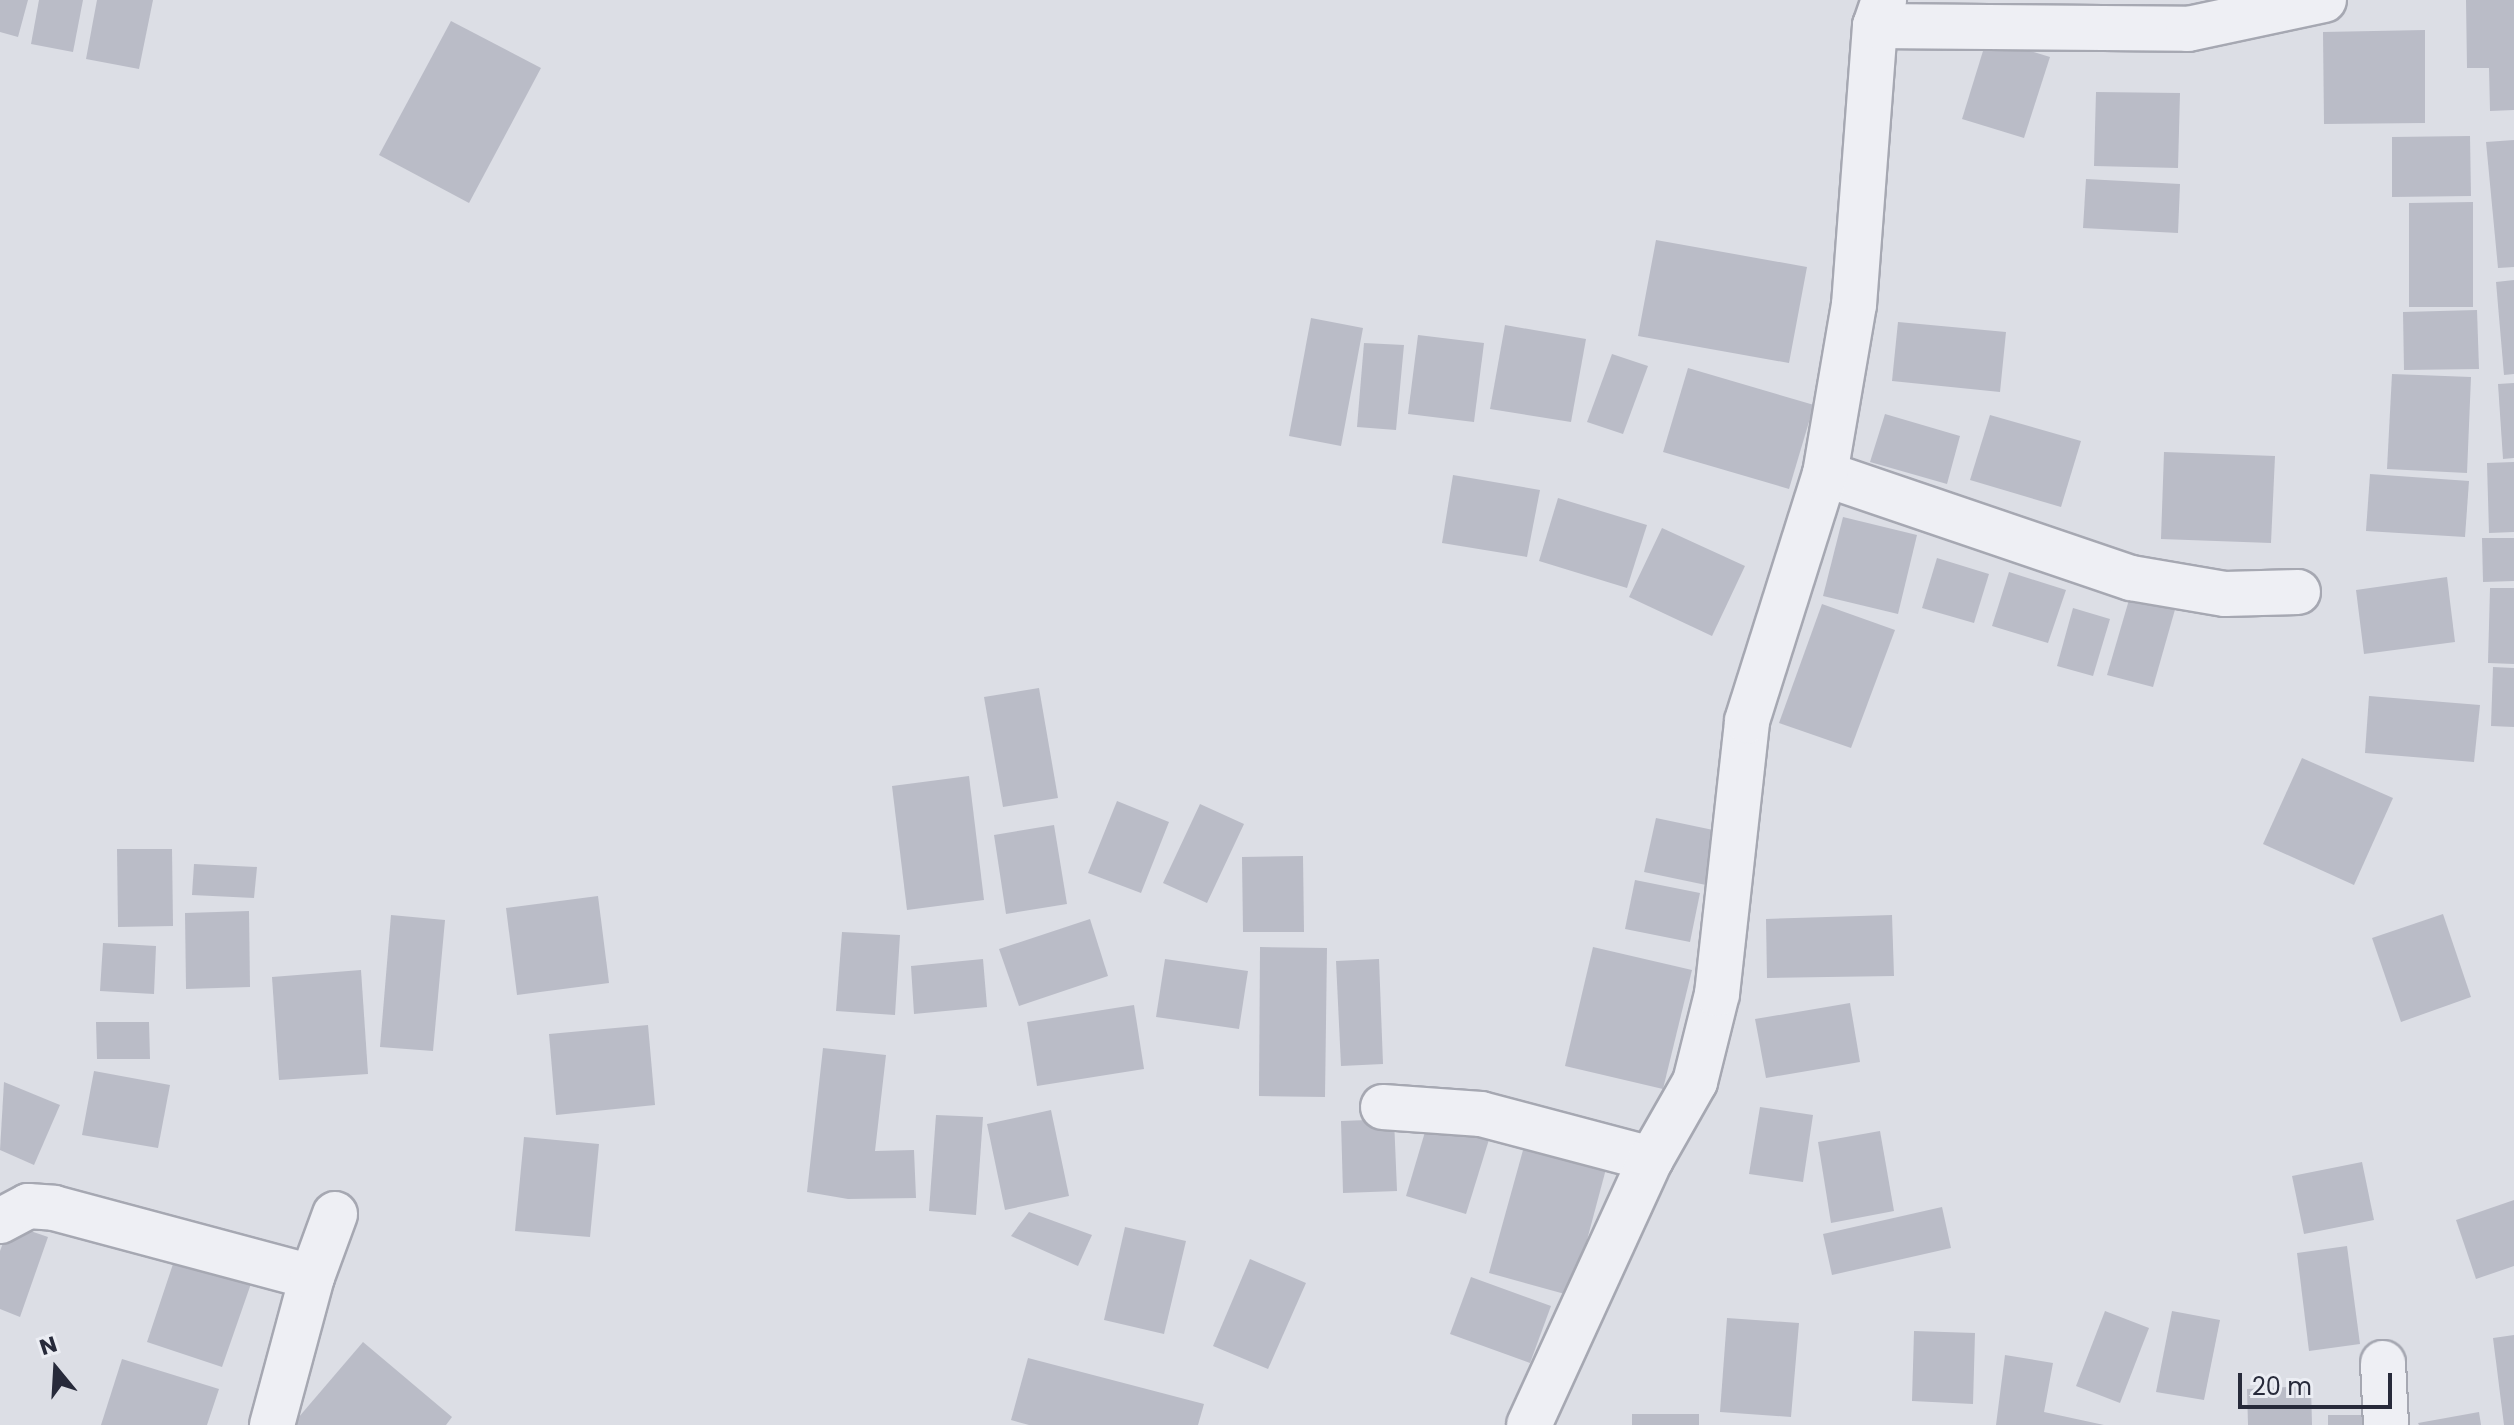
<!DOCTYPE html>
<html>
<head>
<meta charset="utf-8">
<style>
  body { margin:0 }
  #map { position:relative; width:2514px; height:1425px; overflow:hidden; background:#dcdee5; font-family:Poppins,sans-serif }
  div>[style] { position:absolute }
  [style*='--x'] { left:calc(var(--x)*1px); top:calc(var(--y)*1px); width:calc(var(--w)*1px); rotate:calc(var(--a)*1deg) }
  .building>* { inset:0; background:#babcc7 }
  .roads { filter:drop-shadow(2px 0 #a6a8b2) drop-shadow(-2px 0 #a6a8b2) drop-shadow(0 2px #a6a8b2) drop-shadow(0 -2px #a6a8b2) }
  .minor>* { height:44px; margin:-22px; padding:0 22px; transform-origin:22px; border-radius:22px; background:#eeeff4 }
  span { translate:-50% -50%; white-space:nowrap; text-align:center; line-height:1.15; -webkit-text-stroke:6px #ebedf3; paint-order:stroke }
  .north { position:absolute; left:16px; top:1329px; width:80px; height:80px; -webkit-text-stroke:6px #ebedf3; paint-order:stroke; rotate:342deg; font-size:22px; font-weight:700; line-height:32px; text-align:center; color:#272a3a }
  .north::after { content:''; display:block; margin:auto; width:28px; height:36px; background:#272a3a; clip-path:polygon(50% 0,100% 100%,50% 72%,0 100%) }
  .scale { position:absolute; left:2238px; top:1373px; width:154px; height:36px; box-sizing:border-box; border:4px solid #272a3a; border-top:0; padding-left:10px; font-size:24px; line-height:28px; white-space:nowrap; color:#272a3a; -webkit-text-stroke:6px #ebedf3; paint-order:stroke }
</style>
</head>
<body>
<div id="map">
  <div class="building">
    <i style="clip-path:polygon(0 0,28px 0,18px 37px,0 32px)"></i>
    <i style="clip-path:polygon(39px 0,83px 0,73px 52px,31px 44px)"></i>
    <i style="clip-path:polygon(97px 0,153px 0,139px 69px,86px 59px)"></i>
    <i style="clip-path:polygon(2466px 0,2514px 0,2514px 110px,2490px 111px,2489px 68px,2467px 68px)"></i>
    <i style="clip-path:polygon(451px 21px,541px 68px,469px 203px,379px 155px)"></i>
    <i style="clip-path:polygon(2425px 30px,2425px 123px,2324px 124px,2323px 32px)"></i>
    <i style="clip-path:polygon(1987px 38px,2050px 57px,2024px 138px,1962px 119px)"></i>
    <i style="clip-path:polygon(2096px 92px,2180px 93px,2178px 168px,2094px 166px)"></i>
    <i style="clip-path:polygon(2470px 136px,2471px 196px,2392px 197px,2392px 137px)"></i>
    <i style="clip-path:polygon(2514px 140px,2514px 267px,2498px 268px,2486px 142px)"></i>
    <i style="clip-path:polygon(2086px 179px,2180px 184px,2178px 233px,2083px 228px)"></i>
    <i style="clip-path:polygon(2473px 202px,2473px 307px,2409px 307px,2409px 203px)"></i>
    <i style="clip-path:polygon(1656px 240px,1807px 267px,1789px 363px,1638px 336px)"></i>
    <i style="clip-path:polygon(2514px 280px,2514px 374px,2504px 375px,2496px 282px)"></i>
    <i style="clip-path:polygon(2477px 310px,2479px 369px,2404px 370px,2403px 312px)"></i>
    <i style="clip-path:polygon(1311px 318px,1363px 328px,1341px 446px,1289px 436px)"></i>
    <i style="clip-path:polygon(1898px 322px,2006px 332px,2000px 392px,1892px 381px)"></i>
    <i style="clip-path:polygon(1505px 325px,1586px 339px,1571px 422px,1490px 409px)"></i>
    <i style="clip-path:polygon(1418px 335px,1484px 343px,1474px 422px,1408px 414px)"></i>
    <i style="clip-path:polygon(1364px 343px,1404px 345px,1396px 430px,1357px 427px)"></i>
    <i style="clip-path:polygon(1612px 354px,1648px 366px,1623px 434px,1587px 422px)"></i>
    <i style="clip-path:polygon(1688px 368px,1814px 405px,1789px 489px,1663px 452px)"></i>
    <i style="clip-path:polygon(2392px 374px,2471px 377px,2467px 473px,2387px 469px)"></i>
    <i style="clip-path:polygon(2514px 383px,2514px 458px,2503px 459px,2498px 384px)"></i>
    <i style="clip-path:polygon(1885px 414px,1960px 436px,1947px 484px,1870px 462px)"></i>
    <i style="clip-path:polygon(1990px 415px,2081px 441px,2061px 507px,1970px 480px)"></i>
    <i style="clip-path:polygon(2164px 452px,2275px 456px,2271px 543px,2161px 539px)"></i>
    <i style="clip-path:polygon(2514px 462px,2514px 532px,2489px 533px,2487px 463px)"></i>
    <i style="clip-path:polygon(2370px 474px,2469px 481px,2465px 537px,2366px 531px)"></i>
    <i style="clip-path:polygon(1453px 475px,1540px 490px,1527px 557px,1442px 543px)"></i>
    <i style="clip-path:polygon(1558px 498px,1647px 525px,1627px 588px,1539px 561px)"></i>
    <i style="clip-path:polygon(1843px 517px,1917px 535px,1898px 614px,1823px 596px)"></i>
    <i style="clip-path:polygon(1662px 528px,1745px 566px,1712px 636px,1629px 597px)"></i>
    <i style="clip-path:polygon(2482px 538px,2514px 538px,2514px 581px,2483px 582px)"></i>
    <i style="clip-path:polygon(1937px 558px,1989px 574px,1974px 623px,1922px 608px)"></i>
    <i style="clip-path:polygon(2009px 572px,2066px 590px,2048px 643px,1992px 626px)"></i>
    <i style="clip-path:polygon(2447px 577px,2455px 642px,2364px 654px,2356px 590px)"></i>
    <i style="clip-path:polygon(2490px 588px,2514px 588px,2514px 664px,2488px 663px)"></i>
    <i style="clip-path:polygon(2131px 593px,2176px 606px,2153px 687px,2107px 675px)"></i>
    <i style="clip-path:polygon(1822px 604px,1895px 630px,1851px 748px,1779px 723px)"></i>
    <i style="clip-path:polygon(2073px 608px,2110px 619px,2093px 676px,2057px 666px)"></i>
    <i style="clip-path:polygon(2493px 667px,2514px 668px,2514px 727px,2491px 726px)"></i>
    <i style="clip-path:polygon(1039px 688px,1058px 798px,1003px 807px,984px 697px)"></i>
    <i style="clip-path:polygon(2369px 696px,2480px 705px,2474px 762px,2365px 753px)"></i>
    <i style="clip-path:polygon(2302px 758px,2393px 798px,2354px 885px,2263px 844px)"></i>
    <i style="clip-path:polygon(969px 776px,984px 900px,907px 910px,892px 786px)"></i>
    <i style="clip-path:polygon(1117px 801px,1169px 822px,1141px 893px,1088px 873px)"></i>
    <i style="clip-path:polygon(1200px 804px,1244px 824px,1207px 903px,1163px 883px)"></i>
    <i style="clip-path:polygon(1656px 818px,1718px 831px,1706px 885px,1644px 872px)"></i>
    <i style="clip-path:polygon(1054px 825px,1067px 904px,1006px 914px,994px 835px)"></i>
    <i style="clip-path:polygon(117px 849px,172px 849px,173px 926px,118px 927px)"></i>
    <i style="clip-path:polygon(1303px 856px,1304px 932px,1243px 932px,1242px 857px)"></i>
    <i style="clip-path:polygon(194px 864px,257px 867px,254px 898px,192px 895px)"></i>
    <i style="clip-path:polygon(1635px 880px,1700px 893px,1690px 942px,1625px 929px)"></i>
    <i style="clip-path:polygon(598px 896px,609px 983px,517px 995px,506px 908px)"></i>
    <i style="clip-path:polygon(249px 911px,250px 987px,186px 989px,185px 913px)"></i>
    <i style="clip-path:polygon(2443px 914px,2471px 997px,2401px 1022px,2372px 938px)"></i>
    <i style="clip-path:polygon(391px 915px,445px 920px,433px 1051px,380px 1047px)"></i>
    <i style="clip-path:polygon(1892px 915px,1894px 976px,1767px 978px,1766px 919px)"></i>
    <i style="clip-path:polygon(1090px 919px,1108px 976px,1019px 1006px,999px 949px)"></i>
    <i style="clip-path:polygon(842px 932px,900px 935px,895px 1015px,836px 1011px)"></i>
    <i style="clip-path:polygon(103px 943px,156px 946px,154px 994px,100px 991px)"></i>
    <i style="clip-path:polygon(1260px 947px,1327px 948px,1325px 1097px,1259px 1096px)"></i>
    <i style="clip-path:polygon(1593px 947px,1692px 970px,1663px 1089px,1565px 1066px)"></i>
    <i style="clip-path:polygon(983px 959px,987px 1007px,914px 1014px,911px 966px)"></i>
    <i style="clip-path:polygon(1165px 959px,1248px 971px,1239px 1029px,1156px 1017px)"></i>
    <i style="clip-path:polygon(1379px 959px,1383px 1064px,1341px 1066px,1336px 961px)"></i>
    <i style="clip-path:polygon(361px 970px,368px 1074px,279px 1080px,272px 977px)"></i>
    <i style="clip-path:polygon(1850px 1003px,1860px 1062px,1766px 1078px,1755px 1019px)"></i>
    <i style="clip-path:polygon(1134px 1005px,1144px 1069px,1037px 1086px,1027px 1022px)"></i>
    <i style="clip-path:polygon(96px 1022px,149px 1022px,150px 1059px,97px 1059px)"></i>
    <i style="clip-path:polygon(648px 1025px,655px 1105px,556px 1115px,549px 1034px)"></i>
    <i style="clip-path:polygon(823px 1048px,886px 1055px,875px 1151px,914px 1150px,916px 1198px,848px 1199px,807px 1192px)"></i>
    <i style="clip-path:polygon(94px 1071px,170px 1085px,158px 1148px,82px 1135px)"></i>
    <i style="clip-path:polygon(4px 1082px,60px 1105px,34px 1165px,0 1150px)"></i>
    <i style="clip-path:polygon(1760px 1107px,1813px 1115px,1803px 1182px,1749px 1174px)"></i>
    <i style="clip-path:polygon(1051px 1110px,1069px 1196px,1005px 1210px,987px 1124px)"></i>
    <i style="clip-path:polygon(936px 1115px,983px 1117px,976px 1215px,929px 1211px)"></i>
    <i style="clip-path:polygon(1430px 1115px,1491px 1133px,1466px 1214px,1406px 1196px)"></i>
    <i style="clip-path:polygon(1394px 1119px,1397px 1191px,1343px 1193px,1341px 1121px)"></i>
    <i style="clip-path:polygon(1880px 1131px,1894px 1211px,1831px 1223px,1818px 1142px)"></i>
    <i style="clip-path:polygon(1528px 1132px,1610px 1154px,1572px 1296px,1489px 1273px)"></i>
    <i style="clip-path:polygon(524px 1137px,599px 1144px,590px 1237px,515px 1231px)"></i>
    <i style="clip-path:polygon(2362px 1162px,2374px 1220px,2304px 1234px,2292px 1176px)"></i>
    <i style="clip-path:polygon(2514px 1200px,2514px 1266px,2476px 1279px,2456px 1220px)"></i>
    <i style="clip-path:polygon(1942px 1207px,1951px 1248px,1832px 1275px,1823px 1234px)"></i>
    <i style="clip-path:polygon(1029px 1212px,1092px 1235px,1078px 1266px,1011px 1236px)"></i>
    <i style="clip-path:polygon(10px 1224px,48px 1237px,20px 1317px,0 1309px,0 1251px)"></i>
    <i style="clip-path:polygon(1125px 1227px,1186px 1241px,1164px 1334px,1104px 1320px)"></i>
    <i style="clip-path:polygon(2347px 1246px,2360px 1344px,2309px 1351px,2297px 1253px)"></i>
    <i style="clip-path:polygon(178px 1249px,254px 1275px,222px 1367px,147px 1342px)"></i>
    <i style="clip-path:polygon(1250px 1259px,1306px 1283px,1268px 1369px,1213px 1346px)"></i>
    <i style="clip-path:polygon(1471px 1277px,1551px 1306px,1530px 1363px,1450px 1334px)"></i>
    <i style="clip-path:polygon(2105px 1311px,2149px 1328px,2120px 1403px,2076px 1386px)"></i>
    <i style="clip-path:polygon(2172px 1311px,2220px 1320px,2204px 1400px,2156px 1392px)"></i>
    <i style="clip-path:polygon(1727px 1318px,1799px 1323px,1791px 1417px,1720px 1412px)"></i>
    <i style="clip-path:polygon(1914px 1331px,1975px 1333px,1973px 1404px,1912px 1401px)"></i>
    <i style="clip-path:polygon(2514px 1335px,2514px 1425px,2504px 1425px,2493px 1338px)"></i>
    <i style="clip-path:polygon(363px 1342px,452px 1417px,446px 1425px,292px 1425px)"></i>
    <i style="clip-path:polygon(2005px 1355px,2053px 1363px,2044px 1412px,2104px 1425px,1996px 1425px)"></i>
    <i style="clip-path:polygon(1028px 1358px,1204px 1404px,1198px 1425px,1029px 1425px,1011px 1420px)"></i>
    <i style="clip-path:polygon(122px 1359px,219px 1389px,207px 1425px,101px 1425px)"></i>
    <i style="clip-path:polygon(2311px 1386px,2312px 1425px,2248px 1425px,2247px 1389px)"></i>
    <i style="clip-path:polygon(2479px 1412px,2481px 1425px,2419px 1425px,2418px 1423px)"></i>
    <i style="clip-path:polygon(1632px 1414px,1699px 1414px,1699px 1425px,1632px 1425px)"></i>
    <i style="clip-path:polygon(2328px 1415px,2382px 1415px,2382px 1425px,2328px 1425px)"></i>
  </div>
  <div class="roads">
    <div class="minor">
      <i style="--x:1875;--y:26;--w:313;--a:0.5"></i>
      <i style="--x:2188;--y:29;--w:139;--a:-12"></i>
      <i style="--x:1825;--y:474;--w:323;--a:18.8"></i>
      <i style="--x:2131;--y:578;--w:95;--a:9.7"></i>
      <i style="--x:2225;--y:594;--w:73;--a:-1.6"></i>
      <i style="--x:1383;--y:1107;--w:98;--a:4.1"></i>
      <i style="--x:1481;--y:1114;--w:176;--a:14.8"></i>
      <i style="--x:0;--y:1221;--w:32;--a:-28"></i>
      <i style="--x:28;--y:1206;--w:26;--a:4"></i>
      <i style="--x:54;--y:1208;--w:267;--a:15"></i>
      <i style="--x:2383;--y:1363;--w:62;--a:87.2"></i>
      <i style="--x:272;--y:1425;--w:153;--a:-74.9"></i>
      <i style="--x:312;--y:1277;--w:67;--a:-69.9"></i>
      <i style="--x:1529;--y:1425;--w:293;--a:-65.4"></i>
      <i style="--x:1651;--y:1159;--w:89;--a:-60.3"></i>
      <i style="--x:1695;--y:1082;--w:91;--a:-76"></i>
      <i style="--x:1717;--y:994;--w:275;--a:-83.7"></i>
      <i style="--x:1747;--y:721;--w:259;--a:-72.5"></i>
      <i style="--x:1825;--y:474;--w:171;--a:-80.3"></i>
      <i style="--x:1854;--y:305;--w:280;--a:-85.7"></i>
      <i style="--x:1875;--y:26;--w:28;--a:-71"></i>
    </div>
  </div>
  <div class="north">N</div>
  <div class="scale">20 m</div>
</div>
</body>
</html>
